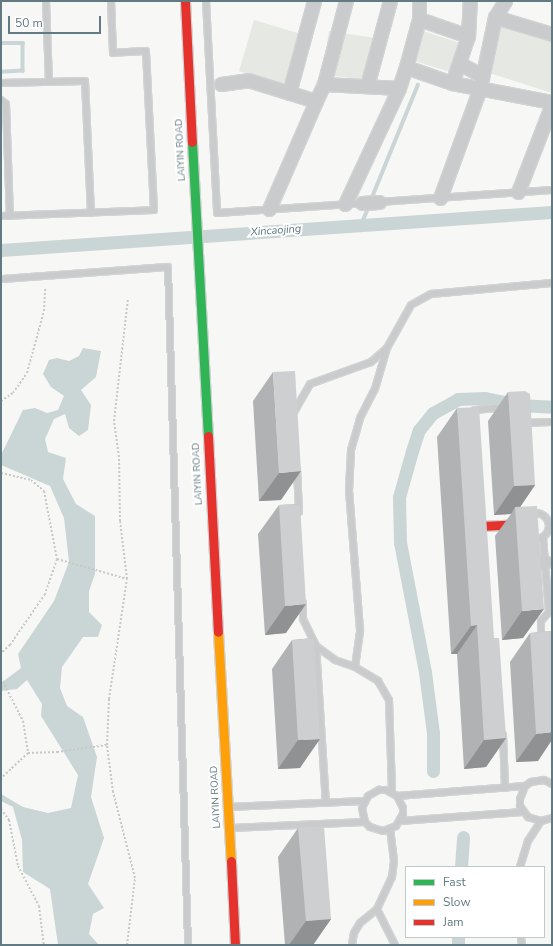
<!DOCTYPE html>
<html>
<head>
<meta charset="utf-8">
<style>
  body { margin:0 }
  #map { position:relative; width:553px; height:946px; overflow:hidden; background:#f7f7f6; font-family:"Nunito Sans",sans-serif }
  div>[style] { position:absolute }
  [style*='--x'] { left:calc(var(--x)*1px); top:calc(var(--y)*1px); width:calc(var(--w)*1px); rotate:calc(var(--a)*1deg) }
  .green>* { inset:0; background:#e6e9e3 }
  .water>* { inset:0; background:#cad5d6 }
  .stream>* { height:3.5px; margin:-1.75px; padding:0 1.75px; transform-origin:1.75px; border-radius:1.75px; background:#cad5d6 }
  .canal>* { height:13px; margin:-6.5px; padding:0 6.5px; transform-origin:6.5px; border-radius:6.5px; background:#cad5d6 }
  .path>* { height:2px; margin-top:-1px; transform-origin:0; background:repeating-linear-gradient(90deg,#c7c9c9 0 2px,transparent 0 4px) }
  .roads { filter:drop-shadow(1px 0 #d2d4d4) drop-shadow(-1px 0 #d2d4d4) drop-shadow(0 1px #d2d4d4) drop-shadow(0 -1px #d2d4d4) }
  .lane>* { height:6px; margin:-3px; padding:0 3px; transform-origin:3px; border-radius:3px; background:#c9cbcc }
  .lane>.ring { margin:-3px; padding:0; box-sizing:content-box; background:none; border:6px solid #c9cbcc; border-radius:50% }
  .street>* { height:13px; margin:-6.5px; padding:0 6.5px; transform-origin:6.5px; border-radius:6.5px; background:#c9cbcc }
  .fast>* { height:9px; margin:-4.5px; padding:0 4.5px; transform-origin:4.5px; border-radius:4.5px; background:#30b455 }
  .slow>* { height:9px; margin:-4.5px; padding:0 4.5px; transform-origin:4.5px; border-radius:4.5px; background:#ff9f0a }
  .jam>* { height:9px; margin:-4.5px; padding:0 4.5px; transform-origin:4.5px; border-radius:4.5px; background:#e5322d }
  .wall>* { inset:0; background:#b0b2b3 }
  .shaded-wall>* { inset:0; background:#909192 }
  .building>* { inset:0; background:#cdcfd0 }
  span { translate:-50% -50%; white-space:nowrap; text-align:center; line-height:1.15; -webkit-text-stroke:4px #fff; paint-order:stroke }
  .street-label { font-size:10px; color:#627a81 }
  .water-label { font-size:11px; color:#5d797c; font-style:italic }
  .frame { position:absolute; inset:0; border:2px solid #627a81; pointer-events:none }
  .legend { position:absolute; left:405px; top:866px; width:140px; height:72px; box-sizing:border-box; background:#fff; border:1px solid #c0cacd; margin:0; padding:5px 7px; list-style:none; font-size:12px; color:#627a81 }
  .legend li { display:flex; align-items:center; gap:8px; height:20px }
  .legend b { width:20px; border:1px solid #c0cacd }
  .scale { position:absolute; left:8px; top:16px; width:93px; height:18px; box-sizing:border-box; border:2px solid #627a81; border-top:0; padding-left:5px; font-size:12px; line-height:14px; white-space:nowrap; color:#627a81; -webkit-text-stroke:3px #fff; paint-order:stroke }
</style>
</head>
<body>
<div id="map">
  <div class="green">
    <i style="clip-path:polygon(254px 20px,301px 34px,285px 85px,239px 71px)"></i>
    <i style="clip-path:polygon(494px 24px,552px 42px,552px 93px,480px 70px)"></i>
    <i style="clip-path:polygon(417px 29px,460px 43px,450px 72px,408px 59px)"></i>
    <i style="clip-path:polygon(329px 31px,375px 38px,368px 81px,322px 74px)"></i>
  </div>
  <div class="water">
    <i style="clip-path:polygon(83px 348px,101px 351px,96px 377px,81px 390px,91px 405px,88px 430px,79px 436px,69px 428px,65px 414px,54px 419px,45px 439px,48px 452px,66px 458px,63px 479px,76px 504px,95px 516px,95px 574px,89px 591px,89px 612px,102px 625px,98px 637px,83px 637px,62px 667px,60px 688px,67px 706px,83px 717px,97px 757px,91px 797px,104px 838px,88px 884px,104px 908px,93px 914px,89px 934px,99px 945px,58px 945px,50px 889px,23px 872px,22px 840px,13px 807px,1px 801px,1px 794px,23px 807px,48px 813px,71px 808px,78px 775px,41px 716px,42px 704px,27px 680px,17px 689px,1px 691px,1px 683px,21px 668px,18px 654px,54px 601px,69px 562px,64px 518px,50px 486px,1px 465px,1px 455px,23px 410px,35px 408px,47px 413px,58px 410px,64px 396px,51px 387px,43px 374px,49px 360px,57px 358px,69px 361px,79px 356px)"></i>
  </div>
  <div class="stream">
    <i style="--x:1;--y:43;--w:22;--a:0"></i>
    <i style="--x:23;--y:43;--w:28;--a:90"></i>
    <i style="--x:23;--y:71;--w:22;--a:177"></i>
    <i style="--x:371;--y:200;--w:124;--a:-67.8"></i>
    <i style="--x:361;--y:225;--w:21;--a:-67"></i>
  </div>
  <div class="canal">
    <i style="--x:1;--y:250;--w:552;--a:-3.95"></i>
    <i style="--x:433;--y:771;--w:38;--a:-90"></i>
    <i style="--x:433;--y:733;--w:62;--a:-97.5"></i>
    <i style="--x:425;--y:672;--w:132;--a:-100.9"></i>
    <i style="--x:400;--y:542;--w:45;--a:-91.3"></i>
    <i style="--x:399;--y:497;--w:48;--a:-74.2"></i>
    <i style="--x:412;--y:451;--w:22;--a:-72"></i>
    <i style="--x:419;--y:430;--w:22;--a:-51"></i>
    <i style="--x:433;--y:413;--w:29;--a:-29"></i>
    <i style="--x:458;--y:399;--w:27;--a:-2"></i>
    <i style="--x:485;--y:398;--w:33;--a:12"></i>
    <i style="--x:517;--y:405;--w:35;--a:3"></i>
    <i style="--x:461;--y:867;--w:30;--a:-86"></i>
    <i style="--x:458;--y:945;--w:8;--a:-90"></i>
  </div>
  <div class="path">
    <i style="--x:1;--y:401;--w:14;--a:-34"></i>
    <i style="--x:13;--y:393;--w:24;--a:-55"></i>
    <i style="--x:27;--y:373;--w:64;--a:-74.7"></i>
    <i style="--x:44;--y:311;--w:22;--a:-87"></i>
    <i style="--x:1;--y:473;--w:31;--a:13"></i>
    <i style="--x:31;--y:480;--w:17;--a:40"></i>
    <i style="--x:44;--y:491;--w:69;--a:79.2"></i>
    <i style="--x:57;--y:559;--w:37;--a:109"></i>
    <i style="--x:45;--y:594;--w:62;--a:124.5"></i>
    <i style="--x:10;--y:645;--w:12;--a:138"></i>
    <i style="--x:57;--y:559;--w:73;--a:15.9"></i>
    <i style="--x:1;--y:678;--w:48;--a:62.9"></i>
    <i style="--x:23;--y:721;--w:32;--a:81"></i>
    <i style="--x:28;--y:753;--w:37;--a:137"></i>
    <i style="--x:28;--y:753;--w:29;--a:-2"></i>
    <i style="--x:57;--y:752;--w:50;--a:-8"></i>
    <i style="--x:1;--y:809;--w:14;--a:54"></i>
    <i style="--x:9;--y:820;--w:47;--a:78.9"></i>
    <i style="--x:18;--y:866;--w:45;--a:62.3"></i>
    <i style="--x:39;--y:906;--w:39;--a:83"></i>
    <i style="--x:127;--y:945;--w:67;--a:-83.2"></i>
    <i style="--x:135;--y:878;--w:89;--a:-104.3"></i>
    <i style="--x:113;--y:792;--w:47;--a:-97.3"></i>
    <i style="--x:107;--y:745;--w:46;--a:-87.5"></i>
    <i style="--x:109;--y:699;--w:121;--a:-81.5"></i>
    <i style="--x:127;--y:579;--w:58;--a:-96.9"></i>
    <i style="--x:120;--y:521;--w:64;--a:-90.9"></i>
    <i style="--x:119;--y:457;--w:36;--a:-98"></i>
    <i style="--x:114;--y:421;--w:124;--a:-83.5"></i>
  </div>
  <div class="roads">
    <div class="lane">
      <i style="--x:46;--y:1;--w:81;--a:87.9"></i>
      <i style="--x:206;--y:1;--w:212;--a:87"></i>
      <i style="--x:217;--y:213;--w:145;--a:-3.9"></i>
      <i style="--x:1;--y:83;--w:84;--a:-1.4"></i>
      <i style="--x:85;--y:81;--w:132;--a:87.4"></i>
      <i style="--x:1;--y:100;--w:6;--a:39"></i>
      <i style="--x:6;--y:104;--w:112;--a:88"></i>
      <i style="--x:379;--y:202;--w:173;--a:-4"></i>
      <i style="--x:1;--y:216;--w:153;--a:-2.2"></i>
      <i style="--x:154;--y:210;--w:159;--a:-92.9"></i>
      <i style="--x:146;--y:51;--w:33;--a:177"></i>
      <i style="--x:113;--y:53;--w:52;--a:-92.2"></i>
      <i style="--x:1;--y:279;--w:167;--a:-4.1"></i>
      <i style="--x:168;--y:267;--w:678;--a:88.31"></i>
      <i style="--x:294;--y:412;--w:32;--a:-60"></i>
      <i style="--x:310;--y:384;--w:65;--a:-19.8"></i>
      <i style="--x:371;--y:362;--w:21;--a:-41"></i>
      <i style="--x:387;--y:348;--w:49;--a:-60.8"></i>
      <i style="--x:411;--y:305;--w:23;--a:-29"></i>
      <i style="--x:431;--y:294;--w:121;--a:-5.2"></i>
      <i style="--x:475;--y:412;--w:2;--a:-90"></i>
      <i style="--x:475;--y:410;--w:22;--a:-5"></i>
      <i style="--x:497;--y:408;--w:9;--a:36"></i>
      <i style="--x:523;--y:423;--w:29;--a:-2"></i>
      <i style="--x:297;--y:469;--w:43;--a:87.3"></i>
      <i class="ring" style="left:523px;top:513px;width:20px;height:20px"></i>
      <i style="--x:303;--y:603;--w:16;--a:90"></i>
      <i style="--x:303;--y:619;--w:30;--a:64"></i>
      <i style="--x:316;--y:646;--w:24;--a:36"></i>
      <i style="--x:335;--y:660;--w:21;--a:19"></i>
      <i style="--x:355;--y:667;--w:27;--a:31"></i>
      <i style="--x:378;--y:681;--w:22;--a:60"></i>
      <i style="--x:389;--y:700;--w:92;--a:88.1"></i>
      <i style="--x:541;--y:640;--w:19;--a:-90"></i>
      <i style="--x:541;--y:621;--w:12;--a:-48"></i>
      <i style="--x:549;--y:612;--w:75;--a:-94.6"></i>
      <i style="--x:316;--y:646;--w:157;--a:86.4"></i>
      <i style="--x:355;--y:667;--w:37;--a:-82"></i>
      <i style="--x:360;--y:630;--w:139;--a:-94.5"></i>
      <i style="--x:349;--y:491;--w:41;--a:-87.2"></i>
      <i style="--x:351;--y:450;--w:33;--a:-74"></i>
      <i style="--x:360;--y:418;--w:33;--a:-63"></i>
      <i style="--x:375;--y:389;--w:43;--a:-73.7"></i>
      <i style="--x:503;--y:735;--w:53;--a:87.8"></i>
      <i style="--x:552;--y:784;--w:9;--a:-153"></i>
      <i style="--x:544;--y:780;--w:13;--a:171"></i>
      <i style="--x:531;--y:782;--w:7;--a:146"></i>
      <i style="--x:525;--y:786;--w:14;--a:111"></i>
      <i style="--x:520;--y:799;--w:7;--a:90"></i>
      <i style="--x:520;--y:806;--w:14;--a:54"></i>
      <i style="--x:528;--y:817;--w:14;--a:17"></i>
      <i style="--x:541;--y:821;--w:11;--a:-15"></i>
      <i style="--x:397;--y:796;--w:13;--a:63"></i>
      <i style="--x:403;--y:808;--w:6;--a:90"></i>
      <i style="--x:403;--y:814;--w:14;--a:120"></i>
      <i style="--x:396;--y:826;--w:14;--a:159"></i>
      <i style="--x:383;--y:831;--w:14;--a:-163"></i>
      <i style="--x:370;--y:827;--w:7;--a:-135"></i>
      <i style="--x:365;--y:822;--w:14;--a:-102"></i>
      <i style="--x:362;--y:808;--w:13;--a:-63"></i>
      <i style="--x:368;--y:796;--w:13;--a:-29"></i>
      <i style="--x:379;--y:790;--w:7;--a:0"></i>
      <i style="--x:386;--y:790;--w:13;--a:29"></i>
      <i style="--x:397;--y:796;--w:128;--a:-4.5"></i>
      <i style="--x:229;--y:807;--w:135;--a:-2.5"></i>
      <i style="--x:400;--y:821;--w:123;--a:-4.2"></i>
      <i style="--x:231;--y:828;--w:134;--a:-2.6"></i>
      <i style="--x:520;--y:867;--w:27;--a:-73"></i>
      <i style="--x:528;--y:841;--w:24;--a:-57"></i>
      <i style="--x:377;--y:909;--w:40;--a:63.4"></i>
      <i style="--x:521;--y:937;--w:8;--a:83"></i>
      <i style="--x:352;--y:945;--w:12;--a:-81"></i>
      <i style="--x:354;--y:933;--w:12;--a:-59"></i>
      <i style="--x:360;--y:923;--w:22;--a:-39"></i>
      <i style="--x:377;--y:909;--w:35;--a:-65"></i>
      <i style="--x:392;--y:877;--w:16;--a:-83"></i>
      <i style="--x:394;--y:861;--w:31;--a:-97"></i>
    </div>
    <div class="street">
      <i style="--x:419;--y:1;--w:18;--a:90"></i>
      <i style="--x:419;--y:19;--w:52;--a:19.1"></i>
      <i style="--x:468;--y:36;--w:35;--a:-87"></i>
      <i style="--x:505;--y:1;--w:19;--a:122"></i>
      <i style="--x:495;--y:17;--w:59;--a:16.6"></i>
      <i style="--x:459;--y:63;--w:26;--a:29"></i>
      <i style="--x:406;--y:67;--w:50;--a:-74.8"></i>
      <i style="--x:452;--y:83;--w:50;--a:-71.2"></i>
      <i style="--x:221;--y:84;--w:27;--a:-8"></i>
      <i style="--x:248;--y:80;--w:71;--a:17.2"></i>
      <i style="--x:316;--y:101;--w:19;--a:-65"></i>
      <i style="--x:324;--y:84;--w:75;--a:3.1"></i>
      <i style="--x:399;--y:88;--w:22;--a:-72"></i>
      <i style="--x:406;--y:67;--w:49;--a:19.2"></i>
      <i style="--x:452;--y:83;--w:102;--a:10.8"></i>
      <i style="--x:324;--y:84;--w:86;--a:-75.2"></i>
      <i style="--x:367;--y:86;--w:88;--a:-74.9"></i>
      <i style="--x:289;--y:93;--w:95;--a:-74.8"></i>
      <i style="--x:518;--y:192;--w:94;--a:-68.9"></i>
      <i style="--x:440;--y:198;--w:117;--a:-70"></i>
      <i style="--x:480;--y:88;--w:73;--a:-78.1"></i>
      <i style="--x:362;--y:203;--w:17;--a:-3"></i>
      <i style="--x:345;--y:204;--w:128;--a:-65"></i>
      <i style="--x:269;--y:209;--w:118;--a:-66.5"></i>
      <i style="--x:528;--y:563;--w:17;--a:-3"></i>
    </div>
    <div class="fast">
      <i style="--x:192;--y:142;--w:294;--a:86.9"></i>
    </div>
    <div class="slow">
      <i style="--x:218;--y:632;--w:229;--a:86.8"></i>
    </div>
    <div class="jam">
      <i style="--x:185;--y:1;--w:141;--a:87.2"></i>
      <i style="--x:208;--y:436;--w:196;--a:87.1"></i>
      <i style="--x:481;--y:526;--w:41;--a:-2.8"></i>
      <i style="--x:231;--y:861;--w:84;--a:87.3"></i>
    </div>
  </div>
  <div class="wall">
    <i style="clip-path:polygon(273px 372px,281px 500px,259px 501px,253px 401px)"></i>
    <i style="clip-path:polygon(508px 392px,535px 485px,520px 507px,523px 638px,502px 640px,495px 536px,511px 514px,494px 515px,488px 421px)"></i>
    <i style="clip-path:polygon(457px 408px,506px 738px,486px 767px,464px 769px,457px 654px,451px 654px,437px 437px)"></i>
    <i style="clip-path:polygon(300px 504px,286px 633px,265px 635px,258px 534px,279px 505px)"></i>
    <i style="clip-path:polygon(552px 631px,538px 761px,516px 762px,510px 662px,530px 633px)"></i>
    <i style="clip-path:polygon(314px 638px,300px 768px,278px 769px,272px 669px,292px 640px)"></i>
    <i style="clip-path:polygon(298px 828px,331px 919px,313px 945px,285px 945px,278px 857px)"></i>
  </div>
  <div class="shaded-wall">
    <i style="clip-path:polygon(301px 471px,281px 500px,259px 501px,279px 473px)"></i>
    <i style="clip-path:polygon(535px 485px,516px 513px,515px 507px,511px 514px,494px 515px,514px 486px)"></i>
    <i style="clip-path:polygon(306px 604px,286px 633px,265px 635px,285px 606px)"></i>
    <i style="clip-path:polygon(544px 609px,523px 638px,502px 640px,522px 611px)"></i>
    <i style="clip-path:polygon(477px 625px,457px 654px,451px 654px,471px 626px)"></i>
    <i style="clip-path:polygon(552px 732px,552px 740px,538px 761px,516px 762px,536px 734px)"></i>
    <i style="clip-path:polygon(506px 738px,486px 767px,464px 769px,484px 740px)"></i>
    <i style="clip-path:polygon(320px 739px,300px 768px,278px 769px,298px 740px)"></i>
    <i style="clip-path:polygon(331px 919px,313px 945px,289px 945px,306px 921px)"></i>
  </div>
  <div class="building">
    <i style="clip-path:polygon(295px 371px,301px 471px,279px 473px,273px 372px)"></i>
    <i style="clip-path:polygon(525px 391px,530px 394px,535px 485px,514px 486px,508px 392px)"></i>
    <i style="clip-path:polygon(479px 407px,494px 638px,499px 638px,506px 738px,484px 740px,477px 625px,471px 626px,457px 408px)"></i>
    <i style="clip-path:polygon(300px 504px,306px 604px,285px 606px,279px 505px)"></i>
    <i style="clip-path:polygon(537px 506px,544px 609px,522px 611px,515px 507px)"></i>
    <i style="clip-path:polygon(552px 631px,552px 732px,536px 734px,530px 633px)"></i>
    <i style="clip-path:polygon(314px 638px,320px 739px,298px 740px,292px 640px)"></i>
    <i style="clip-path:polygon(324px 826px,331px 919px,306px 921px,298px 828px)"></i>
  </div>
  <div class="street-label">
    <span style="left:181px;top:150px;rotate:-93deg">LAIYIN ROAD</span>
    <span style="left:198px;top:474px;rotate:-93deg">LAIYIN ROAD</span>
    <span style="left:216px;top:797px;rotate:-93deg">LAIYIN ROAD</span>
  </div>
  <div class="water-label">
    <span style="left:276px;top:231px;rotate:-4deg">Xincaojing</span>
  </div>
  <div class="frame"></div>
  <ul class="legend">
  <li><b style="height:5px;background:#30b455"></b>Fast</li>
  <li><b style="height:5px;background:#ff9f0a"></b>Slow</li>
  <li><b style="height:5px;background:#e5322d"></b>Jam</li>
  </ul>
  <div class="scale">50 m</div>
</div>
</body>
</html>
